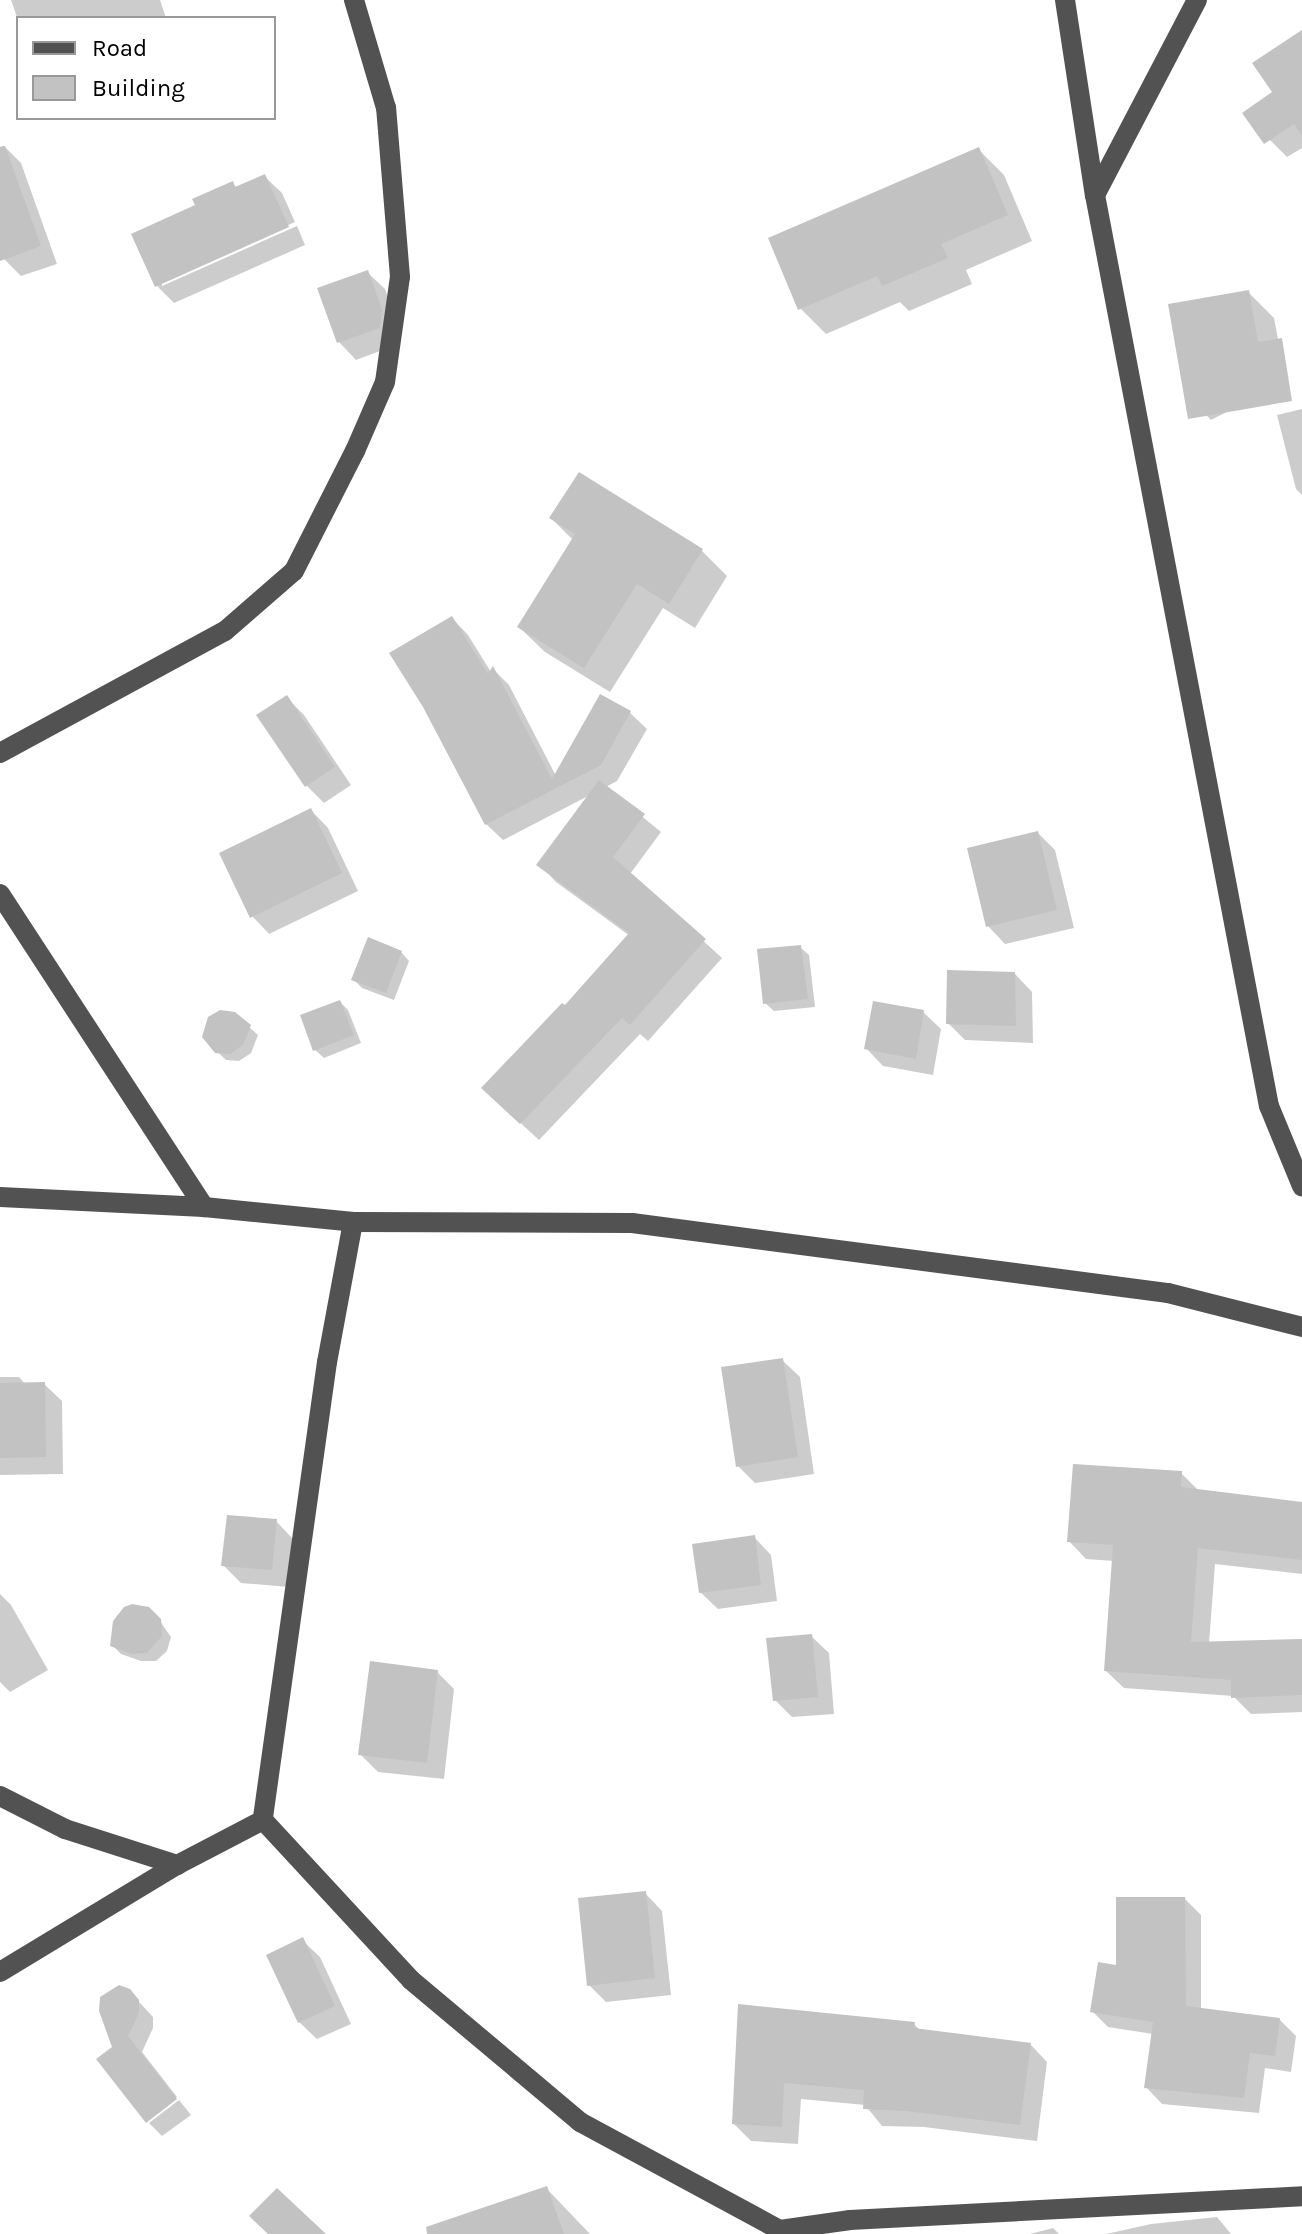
<!DOCTYPE html>
<html>
<head>
<meta charset="utf-8">
<style>
  body { margin:0 }
  #map { position:relative; width:1302px; height:2234px; overflow:hidden; background:#fff; font-family:Karla,sans-serif }
  div>[style] { position:absolute }
  [style*='--x'] { left:calc(var(--x)*1px); top:calc(var(--y)*1px); width:calc(var(--w)*1px); rotate:calc(var(--a)*1deg) }
  .shadow>* { inset:0; background:#0003 }
  .building>* { inset:0; background:#c2c2c2 }
  .minor>* { height:20px; margin:-10px; padding:0 10px; transform-origin:10px; border-radius:10px; background:#525252 }
  span { translate:-50% -50%; white-space:nowrap; text-align:center; line-height:1.15; -webkit-text-stroke:6px #fff; paint-order:stroke }
  .legend { position:absolute; left:16px; top:16px; width:260px; height:104px; box-sizing:border-box; background:#fff; border:2px solid #999; margin:0; padding:10px 14px; list-style:none; font-size:24px; color:#000 }
  .legend li { display:flex; align-items:center; gap:16px; height:40px }
  .legend b { width:40px; border:2px solid #999 }
</style>
</head>
<body>
<div id="map">
  <div class="shadow">
    <i style="clip-path:polygon(11px 0,160px 0,166px 18px,18px 20px)"></i>
    <i style="clip-path:polygon(1302px 32px,1302px 148px,1287px 157px,1270px 140px,1253px 108px,1275px 93px)"></i>
    <i style="clip-path:polygon(4px 146px,21px 163px,57px 264px,21px 276px,4px 259px,0 249px,0 147px)"></i>
    <i style="clip-path:polygon(978px 149px,1004px 175px,1032px 241px,966px 270px,972px 284px,909px 311px,900px 302px,826px 334px,800px 308px)"></i>
    <i style="clip-path:polygon(264px 176px,282px 193px,295px 222px,162px 282px,162px 286px,297px 226px,305px 245px,174px 303px,157px 286px,232px 183px,237px 188px)"></i>
    <i style="clip-path:polygon(367px 272px,385px 289px,399px 329px,396px 345px,356px 360px,339px 342px)"></i>
    <i style="clip-path:polygon(1248px 292px,1274px 318px,1286px 382px,1211px 420px,1186px 394px)"></i>
    <i style="clip-path:polygon(1302px 409px,1302px 495px,1296px 489px,1277px 415px)"></i>
    <i style="clip-path:polygon(579px 475px,702px 551px,727px 576px,695px 628px,663px 608px,610px 692px,545px 652px,519px 627px,574px 541px,551px 518px)"></i>
    <i style="clip-path:polygon(452px 618px,468px 635px,491px 672px,493px 669px,509px 685px,556px 776px,601px 697px,630px 713px,647px 729px,617px 781px,606px 787px,661px 832px,630px 874px,722px 958px,648px 1041px,640px 1034px,539px 1140px,501px 1105px,565px 1008px,630px 936px,556px 882px,539px 864px,590px 795px,503px 840px,486px 824px)"></i>
    <i style="clip-path:polygon(287px 698px,304px 715px,351px 785px,324px 803px,307px 786px)"></i>
    <i style="clip-path:polygon(311px 810px,328px 828px,358px 891px,269px 934px,252px 916px)"></i>
    <i style="clip-path:polygon(1038px 833px,1055px 850px,1074px 928px,1005px 944px,988px 926px)"></i>
    <i style="clip-path:polygon(800px 947px,809px 955px,815px 1007px,774px 1011px,765px 1003px)"></i>
    <i style="clip-path:polygon(401px 952px,409px 961px,394px 1000px,362px 988px,354px 980px)"></i>
    <i style="clip-path:polygon(1015px 974px,1032px 992px,1033px 1043px,965px 1040px,948px 1023px)"></i>
    <i style="clip-path:polygon(340px 1002px,348px 1010px,361px 1043px,324px 1058px,315px 1050px)"></i>
    <i style="clip-path:polygon(923px 1012px,941px 1029px,933px 1075px,883px 1066px,866px 1048px)"></i>
    <i style="clip-path:polygon(214px 1014px,249px 1027px,258px 1035px,251px 1053px,239px 1061px,226px 1060px,207px 1042px,206px 1023px)"></i>
    <i style="clip-path:polygon(782px 1360px,800px 1377px,814px 1474px,755px 1483px,738px 1466px)"></i>
    <i style="clip-path:polygon(0 1377px,19px 1377px,26px 1385px,44px 1384px,62px 1401px,63px 1474px,0 1475px)"></i>
    <i style="clip-path:polygon(1181px 1473px,1199px 1491px,1302px 1504px,1302px 1574px,1215px 1564px,1209px 1644px,1302px 1641px,1302px 1712px,1251px 1714px,1233px 1696px,1124px 1688px,1106px 1671px,1114px 1561px,1086px 1559px,1069px 1541px)"></i>
    <i style="clip-path:polygon(276px 1521px,293px 1539px,289px 1587px,241px 1583px,223px 1565px)"></i>
    <i style="clip-path:polygon(754px 1537px,771px 1555px,777px 1601px,718px 1609px,700px 1592px)"></i>
    <i style="clip-path:polygon(0 1594px,11px 1605px,48px 1670px,10px 1692px,0 1682px)"></i>
    <i style="clip-path:polygon(155px 1614px,171px 1637px,167px 1651px,156px 1661px,141px 1661px,121px 1654px,112px 1645px)"></i>
    <i style="clip-path:polygon(811px 1636px,829px 1653px,834px 1714px,792px 1717px,775px 1700px)"></i>
    <i style="clip-path:polygon(437px 1672px,454px 1689px,444px 1779px,378px 1772px,360px 1754px)"></i>
    <i style="clip-path:polygon(645px 1893px,662px 1911px,671px 1995px,606px 2002px,589px 1985px)"></i>
    <i style="clip-path:polygon(1185px 1899px,1201px 1915px,1201px 2010px,1280px 2020px,1296px 2036px,1291px 2072px,1265px 2068px,1259px 2113px,1162px 2104px,1146px 2087px,1153px 2034px,1108px 2027px,1092px 2011px,1118px 1967px)"></i>
    <i style="clip-path:polygon(302px 1940px,320px 1957px,351px 2024px,317px 2039px,299px 2022px)"></i>
    <i style="clip-path:polygon(129px 1991px,153px 2017px,153px 2028px,142px 2052px,177px 2097px,146px 2120px,114px 2047px)"></i>
    <i style="clip-path:polygon(740px 2006px,914px 2024px,921px 2031px,1030px 2044px,1047px 2062px,1037px 2141px,924px 2127px,882px 2126px,865px 2105px,801px 2099px,798px 2144px,751px 2141px,734px 2124px)"></i>
    <i style="clip-path:polygon(179px 2100px,191px 2115px,162px 2136px,149px 2123px)"></i>
    <i style="clip-path:polygon(547px 2189px,590px 2234px,493px 2234px)"></i>
    <i style="clip-path:polygon(1217px 2217px,1231px 2234px,1106px 2234px,1151px 2224px)"></i>
    <i style="clip-path:polygon(1053px 2228px,1059px 2234px,1030px 2234px)"></i>
  </div>
  <div class="building">
    <i style="clip-path:polygon(1302px 30px,1302px 136px,1294px 124px,1264px 144px,1242px 113px,1272px 92px,1252px 63px)"></i>
    <i style="clip-path:polygon(5px 146px,41px 246px,0 261px,0 147px)"></i>
    <i style="clip-path:polygon(979px 147px,1008px 215px,941px 244px,948px 258px,882px 286px,877px 276px,798px 310px,768px 238px)"></i>
    <i style="clip-path:polygon(265px 174px,289px 227px,155px 287px,131px 234px,195px 205px,192px 199px,233px 181px,235px 187px)"></i>
    <i style="clip-path:polygon(368px 270px,382px 310px,380px 328px,337px 343px,317px 288px)"></i>
    <i style="clip-path:polygon(1249px 290px,1258px 342px,1282px 338px,1292px 401px,1188px 419px,1168px 304px)"></i>
    <i style="clip-path:polygon(579px 472px,703px 549px,669px 604px,637px 584px,584px 668px,517px 627px,575px 534px,549px 518px)"></i>
    <i style="clip-path:polygon(452px 616px,488px 674px,493px 666px,552px 779px,600px 694px,631px 711px,601px 765px,485px 825px,423px 707px,389px 653px)"></i>
    <i style="clip-path:polygon(287px 695px,335px 767px,305px 787px,256px 715px)"></i>
    <i style="clip-path:polygon(599px 780px,645px 814px,613px 857px,706px 939px,630px 1025px,622px 1018px,520px 1124px,481px 1088px,562px 1003px,565px 1005px,629px 933px,536px 865px)"></i>
    <i style="clip-path:polygon(311px 808px,342px 873px,250px 918px,219px 853px)"></i>
    <i style="clip-path:polygon(1038px 831px,1057px 910px,986px 927px,967px 848px)"></i>
    <i style="clip-path:polygon(368px 937px,402px 951px,386px 993px,351px 980px)"></i>
    <i style="clip-path:polygon(801px 945px,808px 999px,763px 1004px,757px 949px)"></i>
    <i style="clip-path:polygon(947px 970px,1015px 972px,1016px 1026px,946px 1024px)"></i>
    <i style="clip-path:polygon(340px 1000px,354px 1035px,313px 1051px,300px 1015px)"></i>
    <i style="clip-path:polygon(873px 1001px,924px 1010px,916px 1059px,864px 1049px)"></i>
    <i style="clip-path:polygon(220px 1010px,235px 1012px,251px 1025px,243px 1045px,230px 1054px,215px 1053px,202px 1037px,208px 1017px)"></i>
    <i style="clip-path:polygon(783px 1358px,798px 1457px,736px 1467px,721px 1367px)"></i>
    <i style="clip-path:polygon(45px 1382px,46px 1457px,0 1458px,0 1383px)"></i>
    <i style="clip-path:polygon(1073px 1464px,1182px 1471px,1181px 1487px,1302px 1502px,1302px 1560px,1198px 1548px,1191px 1642px,1302px 1639px,1302px 1695px,1231px 1698px,1231px 1680px,1104px 1671px,1113px 1545px,1067px 1542px)"></i>
    <i style="clip-path:polygon(227px 1515px,277px 1519px,272px 1570px,221px 1566px)"></i>
    <i style="clip-path:polygon(755px 1535px,761px 1585px,699px 1593px,692px 1544px)"></i>
    <i style="clip-path:polygon(132px 1604px,149px 1607px,161px 1619px,162px 1636px,147px 1653px,132px 1654px,110px 1646px,113px 1621px,124px 1607px)"></i>
    <i style="clip-path:polygon(812px 1634px,818px 1697px,773px 1701px,766px 1638px)"></i>
    <i style="clip-path:polygon(370px 1661px,438px 1670px,427px 1763px,358px 1755px)"></i>
    <i style="clip-path:polygon(646px 1891px,655px 1978px,587px 1986px,578px 1898px)"></i>
    <i style="clip-path:polygon(1116px 1897px,1185px 1897px,1186px 2006px,1280px 2018px,1275px 2056px,1250px 2053px,1244px 2098px,1144px 2088px,1153px 2022px,1090px 2012px,1098px 1962px,1116px 1965px)"></i>
    <i style="clip-path:polygon(303px 1937px,335px 2006px,298px 2023px,266px 1955px)"></i>
    <i style="clip-path:polygon(119px 1985px,130px 1989px,139px 2000px,139px 2013px,128px 2036px,177px 2099px,146px 2123px,96px 2059px,112px 2047px,99px 2011px,100px 1997px)"></i>
    <i style="clip-path:polygon(738px 2004px,915px 2022px,914px 2028px,1031px 2043px,1020px 2125px,906px 2111px,863px 2109px,864px 2090px,784px 2083px,782px 2127px,732px 2124px)"></i>
    <i style="clip-path:polygon(547px 2186px,564px 2234px,427px 2234px,426px 2227px)"></i>
    <i style="clip-path:polygon(277px 2188px,326px 2234px,268px 2234px,249px 2216px)"></i>
  </div>
  <div class="minor">
    <i style="--x:1065;--y:0;--w:197;--a:81.3"></i>
    <i style="--x:1095;--y:195;--w:927;--a:79.19"></i>
    <i style="--x:1269;--y:1106;--w:87;--a:67.6"></i>
    <i style="--x:1095;--y:195;--w:220;--a:-62.4"></i>
    <i style="--x:0;--y:753;--w:256;--a:-28.5"></i>
    <i style="--x:225;--y:631;--w:91;--a:-41"></i>
    <i style="--x:294;--y:571;--w:135;--a:-63.1"></i>
    <i style="--x:355;--y:451;--w:75;--a:-66.5"></i>
    <i style="--x:385;--y:382;--w:106;--a:-81.9"></i>
    <i style="--x:400;--y:277;--w:170;--a:-94.7"></i>
    <i style="--x:386;--y:108;--w:113;--a:-106.5"></i>
    <i style="--x:0;--y:894;--w:374;--a:56.9"></i>
    <i style="--x:0;--y:1197;--w:204;--a:2.8"></i>
    <i style="--x:204;--y:1207;--w:150;--a:5.7"></i>
    <i style="--x:353;--y:1222;--w:279;--a:0.2"></i>
    <i style="--x:632;--y:1223;--w:541;--a:7.44"></i>
    <i style="--x:1168;--y:1293;--w:138;--a:14.2"></i>
    <i style="--x:353;--y:1222;--w:142;--a:100.5"></i>
    <i style="--x:327;--y:1362;--w:462;--a:98"></i>
    <i style="--x:263;--y:1820;--w:218;--a:47.2"></i>
    <i style="--x:411;--y:1980;--w:221;--a:40"></i>
    <i style="--x:580;--y:2122;--w:227;--a:28.4"></i>
    <i style="--x:780;--y:2230;--w:71;--a:-8.1"></i>
    <i style="--x:850;--y:2220;--w:453;--a:-3"></i>
    <i style="--x:0;--y:1796;--w:73;--a:26.9"></i>
    <i style="--x:65;--y:1829;--w:118;--a:17.8"></i>
    <i style="--x:0;--y:1972;--w:207;--a:-31.2"></i>
    <i style="--x:177;--y:1865;--w:97;--a:-27.6"></i>
  </div>
  <ul class="legend">
  <li><b style="height:10px;background:#525252"></b>Road</li>
  <li><b style="height:22px;background:#c2c2c2"></b>Building</li>
  </ul>
</div>
</body>
</html>
